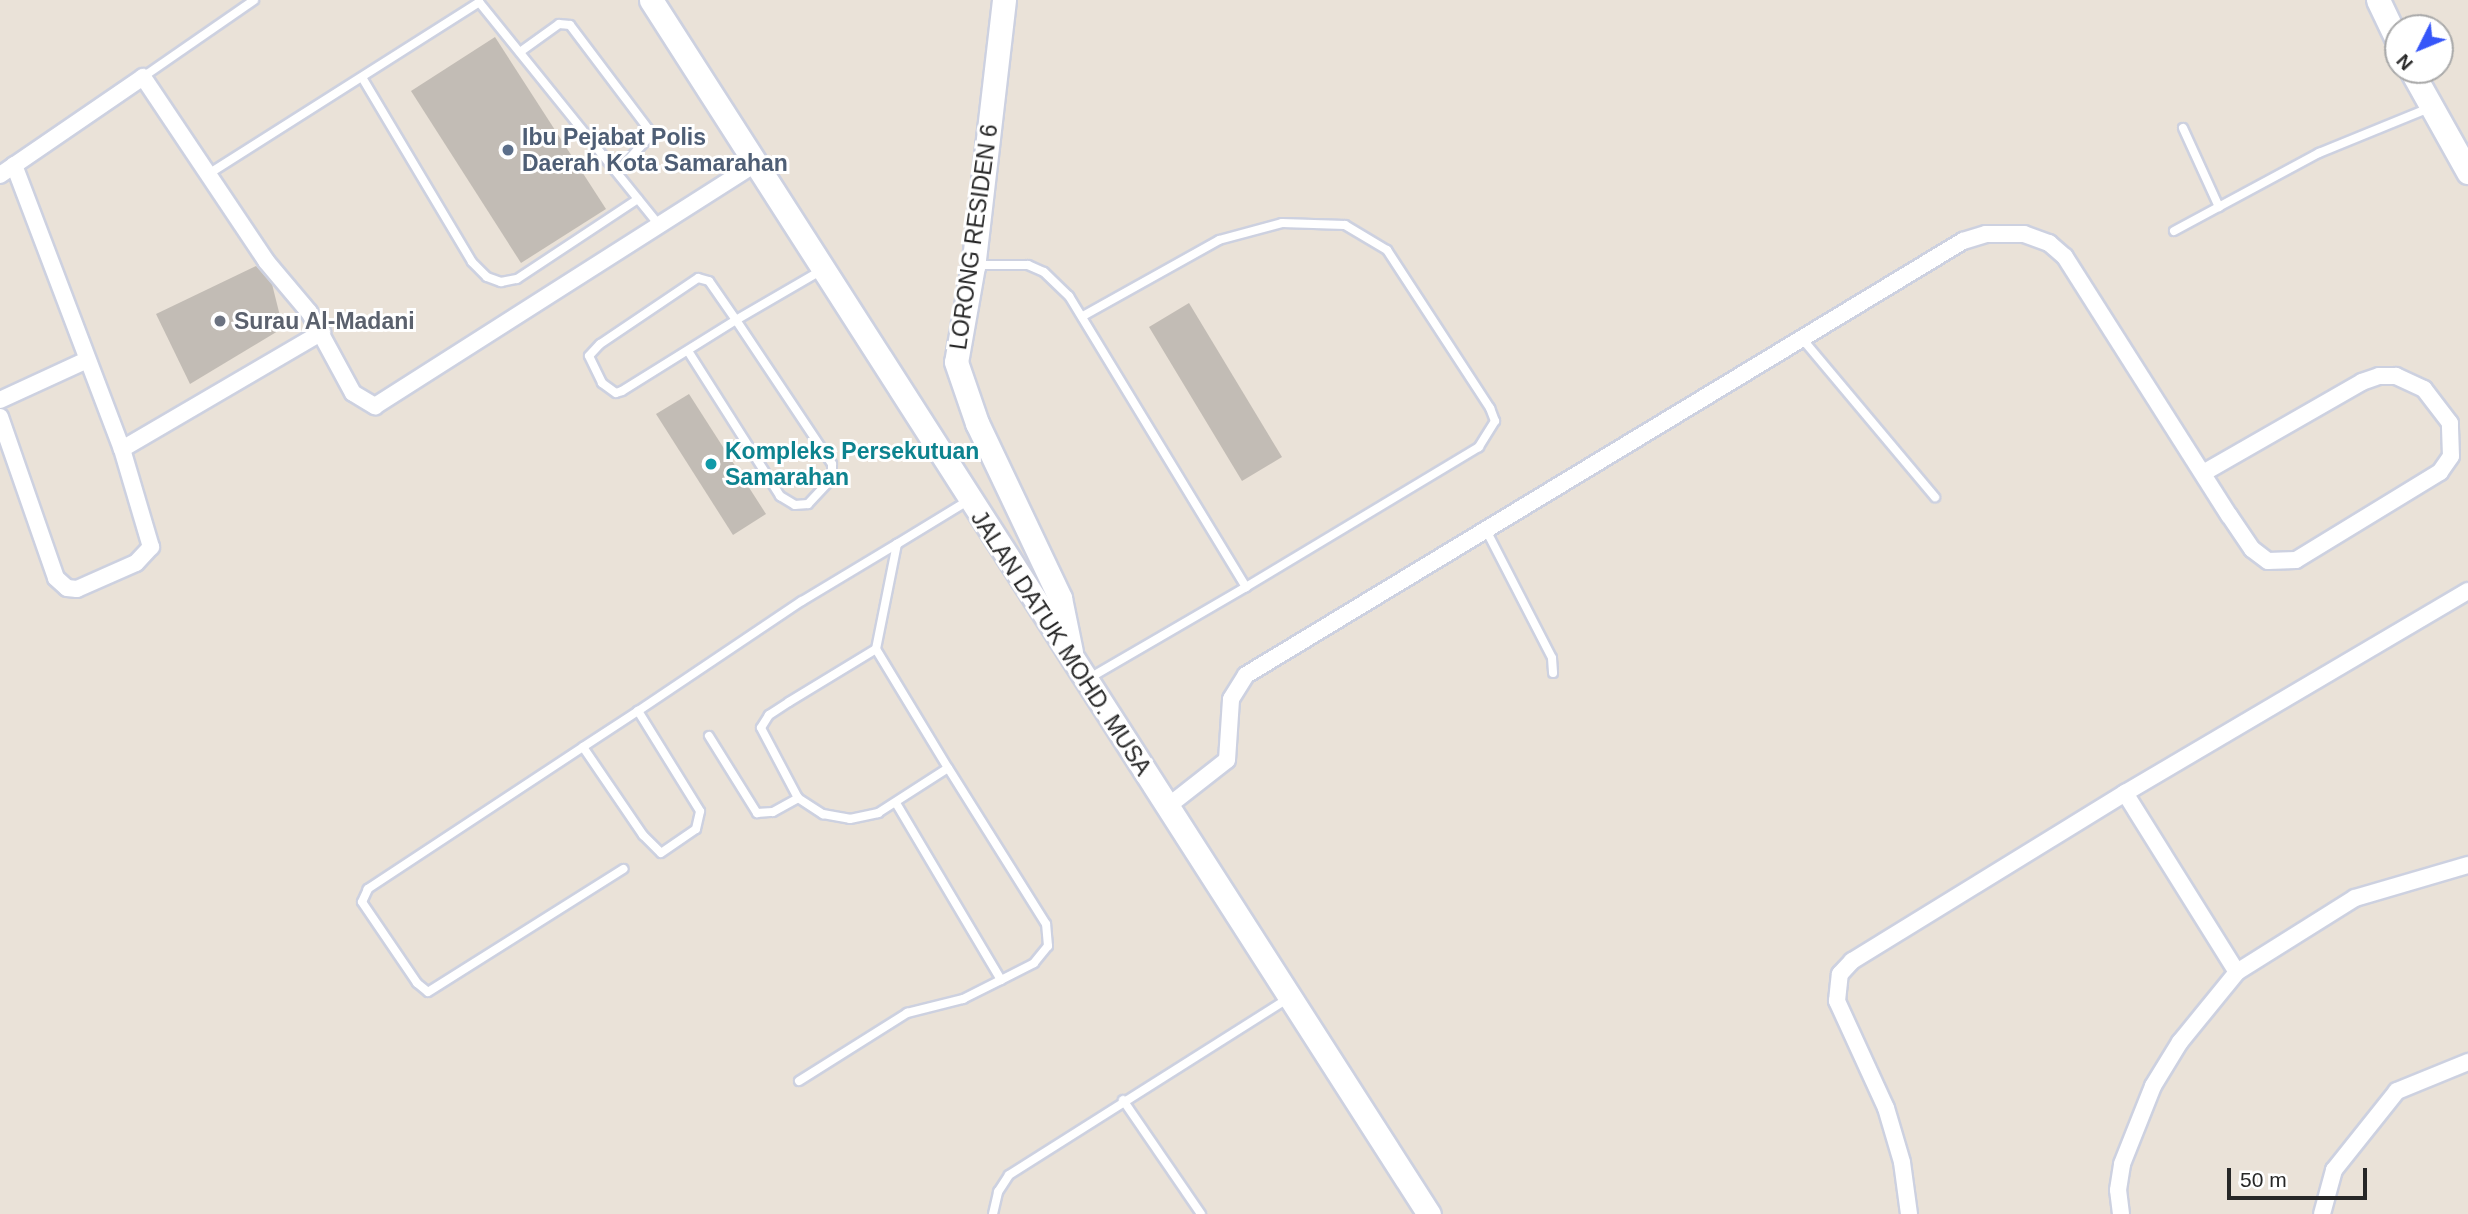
<!DOCTYPE html>
<html>
<head>
<meta charset="utf-8">
<style>
  body { margin:0 }
  #map { position:relative; width:2468px; height:1214px; overflow:hidden; background:#eae2d8; font-family:Arial,sans-serif }
  div>[style] { position:absolute }
  [style*='--x'] { left:calc(var(--x)*1px); top:calc(var(--y)*1px); width:calc(var(--w)*1px); rotate:calc(var(--a)*1deg) }
  .building>* { inset:0; background:#c2bcb5 }
  .roads { filter:drop-shadow(2px 0 #cdd1e0) drop-shadow(-2px 0 #cdd1e0) drop-shadow(0 2px #cdd1e0) drop-shadow(0 -2px #cdd1e0) }
  .lane>* { height:8px; margin:-4px; padding:0 4px; transform-origin:4px; border-radius:4px; background:#fff }
  .street>* { height:16px; margin:-8px; padding:0 8px; transform-origin:8px; border-radius:8px; background:#fff }
  .secondary>* { height:23px; margin:-11.5px; padding:0 11.5px; transform-origin:11.5px; border-radius:11.5px; background:#fff }
  .dots>* { width:19px; height:19px; translate:-50% -50%; box-sizing:border-box; border:4px solid #fff; border-radius:50% }
  span { translate:-50% -50%; white-space:nowrap; text-align:center; line-height:1.15; -webkit-text-stroke:6px #fff; paint-order:stroke }
  .service-label { font-size:23px; color:#4e5e75; font-weight:700 }
  .left { translate:0 -50%; text-align:left }
  .street-label { font-size:23px; color:#272727 }
  .worship-label { font-size:23px; color:#5b616d; font-weight:700 }
  .culture-label { font-size:23px; color:#0d838f; font-weight:700 }
  .north { position:absolute; left:2384px; top:14px; width:70px; height:70px; box-sizing:border-box; background:#fff; border:2px solid #a9a9a9; border-radius:50%; rotate:227deg; font-size:19px; font-weight:700; line-height:28px; text-align:center; color:#272727 }
  .north::after { content:''; display:block; margin:auto; width:24px; height:32px; background:#3656f9; clip-path:polygon(50% 0,100% 100%,50% 72%,0 100%) }
  .scale { position:absolute; left:2227px; top:1168px; width:140px; height:32px; box-sizing:border-box; border:4px solid #272727; border-top:0; padding-left:9px; font-size:21px; line-height:24px; white-space:nowrap; color:#272727; -webkit-text-stroke:5px #fff; paint-order:stroke }
</style>
</head>
<body>
<div id="map">
  <div class="building">
    <i style="clip-path:polygon(495px 37px,606px 209px,521px 263px,411px 91px)"></i>
    <i style="clip-path:polygon(256px 266px,272px 284px,283px 328px,190px 384px,156px 314px)"></i>
    <i style="clip-path:polygon(1189px 303px,1282px 457px,1242px 481px,1149px 327px)"></i>
    <i style="clip-path:polygon(689px 394px,766px 514px,733px 535px,656px 414px)"></i>
  </div>
  <div class="roads">
    <div class="lane">
      <i style="--x:520;--y:52;--w:48;--a:-35.7"></i>
      <i style="--x:559;--y:24;--w:11;--a:5"></i>
      <i style="--x:570;--y:25;--w:136;--a:53"></i>
      <i style="--x:652;--y:134;--w:50;--a:132.6"></i>
      <i style="--x:143;--y:77;--w:135;--a:-34.7"></i>
      <i style="--x:363;--y:79;--w:213;--a:59.2"></i>
      <i style="--x:472;--y:262;--w:21;--a:45"></i>
      <i style="--x:487;--y:277;--w:15;--a:20"></i>
      <i style="--x:501;--y:282;--w:16;--a:-11"></i>
      <i style="--x:517;--y:279;--w:145;--a:-33.5"></i>
      <i style="--x:2183;--y:128;--w:87;--a:65.5"></i>
      <i style="--x:210;--y:173;--w:319;--a:-32.4"></i>
      <i style="--x:479;--y:2;--w:287;--a:51.1"></i>
      <i style="--x:2174;--y:231;--w:165;--a:-28.3"></i>
      <i style="--x:2319;--y:153;--w:119;--a:-22.2"></i>
      <i style="--x:977;--y:265;--w:51;--a:0"></i>
      <i style="--x:1028;--y:265;--w:17;--a:24"></i>
      <i style="--x:1044;--y:272;--w:35;--a:44"></i>
      <i style="--x:1069;--y:296;--w:341;--a:58.7"></i>
      <i style="--x:1246;--y:587;--w:183;--a:149.8"></i>
      <i style="--x:1083;--y:316;--w:156;--a:-29.2"></i>
      <i style="--x:1219;--y:240;--w:65;--a:-15.1"></i>
      <i style="--x:1282;--y:223;--w:63;--a:1.8"></i>
      <i style="--x:1345;--y:225;--w:49;--a:30.8"></i>
      <i style="--x:1387;--y:250;--w:189;--a:56.9"></i>
      <i style="--x:1490;--y:408;--w:14;--a:69"></i>
      <i style="--x:1495;--y:421;--w:31;--a:122"></i>
      <i style="--x:1479;--y:447;--w:272;--a:149"></i>
      <i style="--x:1804;--y:341;--w:204;--a:50"></i>
      <i style="--x:688;--y:351;--w:172;--a:57.6"></i>
      <i style="--x:780;--y:496;--w:17;--a:31"></i>
      <i style="--x:795;--y:505;--w:13;--a:-4"></i>
      <i style="--x:808;--y:504;--w:35;--a:-47"></i>
      <i style="--x:832;--y:478;--w:14;--a:-90"></i>
      <i style="--x:832;--y:464;--w:173;--a:-123.7"></i>
      <i style="--x:736;--y:320;--w:47;--a:-124.7"></i>
      <i style="--x:709;--y:281;--w:11;--a:-165"></i>
      <i style="--x:698;--y:278;--w:118;--a:146"></i>
      <i style="--x:600;--y:344;--w:16;--a:133"></i>
      <i style="--x:589;--y:356;--w:30;--a:64"></i>
      <i style="--x:602;--y:383;--w:17;--a:36"></i>
      <i style="--x:616;--y:393;--w:6;--a:-18"></i>
      <i style="--x:622;--y:391;--w:134;--a:-31.9"></i>
      <i style="--x:736;--y:320;--w:99;--a:-30.2"></i>
      <i style="--x:1485;--y:528;--w:146;--a:62.7"></i>
      <i style="--x:1552;--y:658;--w:15;--a:86"></i>
      <i style="--x:876;--y:649;--w:102;--a:148.7"></i>
      <i style="--x:789;--y:702;--w:24;--a:147"></i>
      <i style="--x:769;--y:715;--w:15;--a:122"></i>
      <i style="--x:761;--y:728;--w:79;--a:62.1"></i>
      <i style="--x:798;--y:798;--w:30;--a:33"></i>
      <i style="--x:823;--y:814;--w:27;--a:10"></i>
      <i style="--x:850;--y:819;--w:29;--a:-12"></i>
      <i style="--x:878;--y:813;--w:83;--a:-32.7"></i>
      <i style="--x:948;--y:768;--w:139;--a:-121.2"></i>
      <i style="--x:876;--y:649;--w:107;--a:-78.7"></i>
      <i style="--x:897;--y:544;--w:84;--a:-31.4"></i>
      <i style="--x:638;--y:711;--w:66;--a:146.8"></i>
      <i style="--x:583;--y:747;--w:107;--a:55.7"></i>
      <i style="--x:643;--y:835;--w:25;--a:45"></i>
      <i style="--x:661;--y:853;--w:42;--a:-34.4"></i>
      <i style="--x:696;--y:829;--w:18;--a:-77"></i>
      <i style="--x:700;--y:811;--w:118;--a:-121.8"></i>
      <i style="--x:638;--y:711;--w:197;--a:-33.9"></i>
      <i style="--x:802;--y:601;--w:111;--a:-31"></i>
      <i style="--x:709;--y:736;--w:91;--a:58.1"></i>
      <i style="--x:757;--y:813;--w:16;--a:-4"></i>
      <i style="--x:773;--y:812;--w:29;--a:-29"></i>
      <i style="--x:583;--y:747;--w:258;--a:146.6"></i>
      <i style="--x:368;--y:889;--w:14;--a:115"></i>
      <i style="--x:362;--y:902;--w:98;--a:55.8"></i>
      <i style="--x:417;--y:983;--w:14;--a:39"></i>
      <i style="--x:428;--y:992;--w:231;--a:-32.2"></i>
      <i style="--x:896;--y:803;--w:206;--a:59.3"></i>
      <i style="--x:1001;--y:980;--w:37;--a:-27"></i>
      <i style="--x:1034;--y:963;--w:22;--a:-51"></i>
      <i style="--x:1048;--y:946;--w:22;--a:-95"></i>
      <i style="--x:1046;--y:924;--w:184;--a:-122.1"></i>
      <i style="--x:799;--y:1081;--w:128;--a:-32.2"></i>
      <i style="--x:907;--y:1013;--w:58;--a:-14"></i>
      <i style="--x:963;--y:999;--w:42;--a:-26.6"></i>
      <i style="--x:1123;--y:1100;--w:138;--a:55.6"></i>
      <i style="--x:993;--y:1214;--w:23;--a:-77"></i>
      <i style="--x:998;--y:1192;--w:20;--a:-57"></i>
      <i style="--x:1009;--y:1175;--w:331;--a:-32.3"></i>
    </div>
    <div class="street">
      <i style="--x:14;--y:165;--w:304;--a:69.2"></i>
      <i style="--x:122;--y:449;--w:232;--a:-30.3"></i>
      <i style="--x:0;--y:175;--w:173;--a:-34.4"></i>
      <i style="--x:143;--y:77;--w:221;--a:56.2"></i>
      <i style="--x:266;--y:261;--w:67;--a:49.9"></i>
      <i style="--x:309;--y:312;--w:92;--a:61.5"></i>
      <i style="--x:353;--y:393;--w:26;--a:31"></i>
      <i style="--x:375;--y:406;--w:452;--a:-32.5"></i>
      <i style="--x:0;--y:400;--w:96;--a:-24.7"></i>
      <i style="--x:0;--y:417;--w:170;--a:70.8"></i>
      <i style="--x:56;--y:578;--w:15;--a:42"></i>
      <i style="--x:67;--y:588;--w:10;--a:6"></i>
      <i style="--x:77;--y:589;--w:64;--a:-23.8"></i>
      <i style="--x:136;--y:563;--w:22;--a:-47"></i>
      <i style="--x:151;--y:547;--w:102;--a:-106.5"></i>
      <i style="--x:2125;--y:793;--w:211;--a:58"></i>
      <i style="--x:1167;--y:807;--w:76;--a:-38.1"></i>
      <i style="--x:1227;--y:760;--w:61;--a:-86.2"></i>
      <i style="--x:1231;--y:699;--w:28;--a:-58"></i>
      <i style="--x:1246;--y:675;--w:838;--a:-31.19"></i>
      <i style="--x:1963;--y:241;--w:24;--a:-17"></i>
      <i style="--x:1986;--y:234;--w:38;--a:0"></i>
      <i style="--x:2024;--y:234;--w:27;--a:20"></i>
      <i style="--x:2049;--y:243;--w:21;--a:41"></i>
      <i style="--x:2065;--y:257;--w:306;--a:57.6"></i>
      <i style="--x:2229;--y:515;--w:41;--a:55.9"></i>
      <i style="--x:2252;--y:549;--w:20;--a:37"></i>
      <i style="--x:2268;--y:561;--w:28;--a:-2"></i>
      <i style="--x:2296;--y:560;--w:169;--a:-31.4"></i>
      <i style="--x:2440;--y:472;--w:19;--a:-55"></i>
      <i style="--x:2451;--y:456;--w:33;--a:-92"></i>
      <i style="--x:2450;--y:423;--w:43;--a:-127.4"></i>
      <i style="--x:2424;--y:389;--w:31;--a:-155"></i>
      <i style="--x:2396;--y:376;--w:17;--a:180"></i>
      <i style="--x:2379;--y:376;--w:18;--a:161"></i>
      <i style="--x:2362;--y:382;--w:183;--a:150.2"></i>
      <i style="--x:1909;--y:1214;--w:52;--a:-97.7"></i>
      <i style="--x:1902;--y:1162;--w:56;--a:-106.5"></i>
      <i style="--x:1886;--y:1108;--w:118;--a:-114.6"></i>
      <i style="--x:1837;--y:1001;--w:27;--a:-84"></i>
      <i style="--x:1840;--y:974;--w:18;--a:-47"></i>
      <i style="--x:1852;--y:961;--w:321;--a:-31.6"></i>
      <i style="--x:2125;--y:793;--w:398;--a:-30.5"></i>
      <i style="--x:2121;--y:1214;--w:24;--a:-97"></i>
      <i style="--x:2118;--y:1190;--w:26;--a:-81"></i>
      <i style="--x:2122;--y:1164;--w:84;--a:-68.3"></i>
      <i style="--x:2153;--y:1086;--w:52;--a:-58.5"></i>
      <i style="--x:2180;--y:1042;--w:90;--a:-50.8"></i>
      <i style="--x:2237;--y:972;--w:139;--a:-32.1"></i>
      <i style="--x:2355;--y:898;--w:118;--a:-16.3"></i>
      <i style="--x:2322;--y:1214;--w:46;--a:-74.7"></i>
      <i style="--x:2334;--y:1170;--w:101;--a:-51.4"></i>
      <i style="--x:2397;--y:1091;--w:77;--a:-22.2"></i>
    </div>
    <div class="secondary">
      <i style="--x:651;--y:0;--w:1442;--a:57.35"></i>
      <i style="--x:1004;--y:0;--w:268;--a:96.6"></i>
      <i style="--x:973;--y:266;--w:97;--a:100"></i>
      <i style="--x:956;--y:362;--w:65;--a:71"></i>
      <i style="--x:977;--y:423;--w:194;--a:64.6"></i>
      <i style="--x:1060;--y:598;--w:55;--a:78.5"></i>
      <i style="--x:2378;--y:0;--w:47;--a:64.5"></i>
      <i style="--x:2411;--y:70;--w:117;--a:60.8"></i>
    </div>
  </div>
  <div class="dots">
    <i style="left:508px;top:150px;background:#5c6f8a"></i>
    <i style="left:220px;top:321px;background:#6b7280"></i>
    <i style="left:711px;top:464px;background:#0f9aa8"></i>
  </div>
  <div class="service-label">
    <span class="left" style="left:522px;top:150px">Ibu Pejabat Polis<br>Daerah Kota Samarahan</span>
  </div>
  <div class="street-label">
    <span style="left:974px;top:237px;rotate:-82deg">LORONG RESIDEN 6</span>
    <span style="left:1061px;top:643px;rotate:57deg">JALAN DATUK MOHD. MUSA</span>
  </div>
  <div class="worship-label">
    <span class="left" style="left:234px;top:321px">Surau Al-Madani</span>
  </div>
  <div class="culture-label">
    <span class="left" style="left:725px;top:464px">Kompleks Persekutuan<br>Samarahan</span>
  </div>
  <div class="north">N</div>
  <div class="scale">50 m</div>
</div>
</body>
</html>
